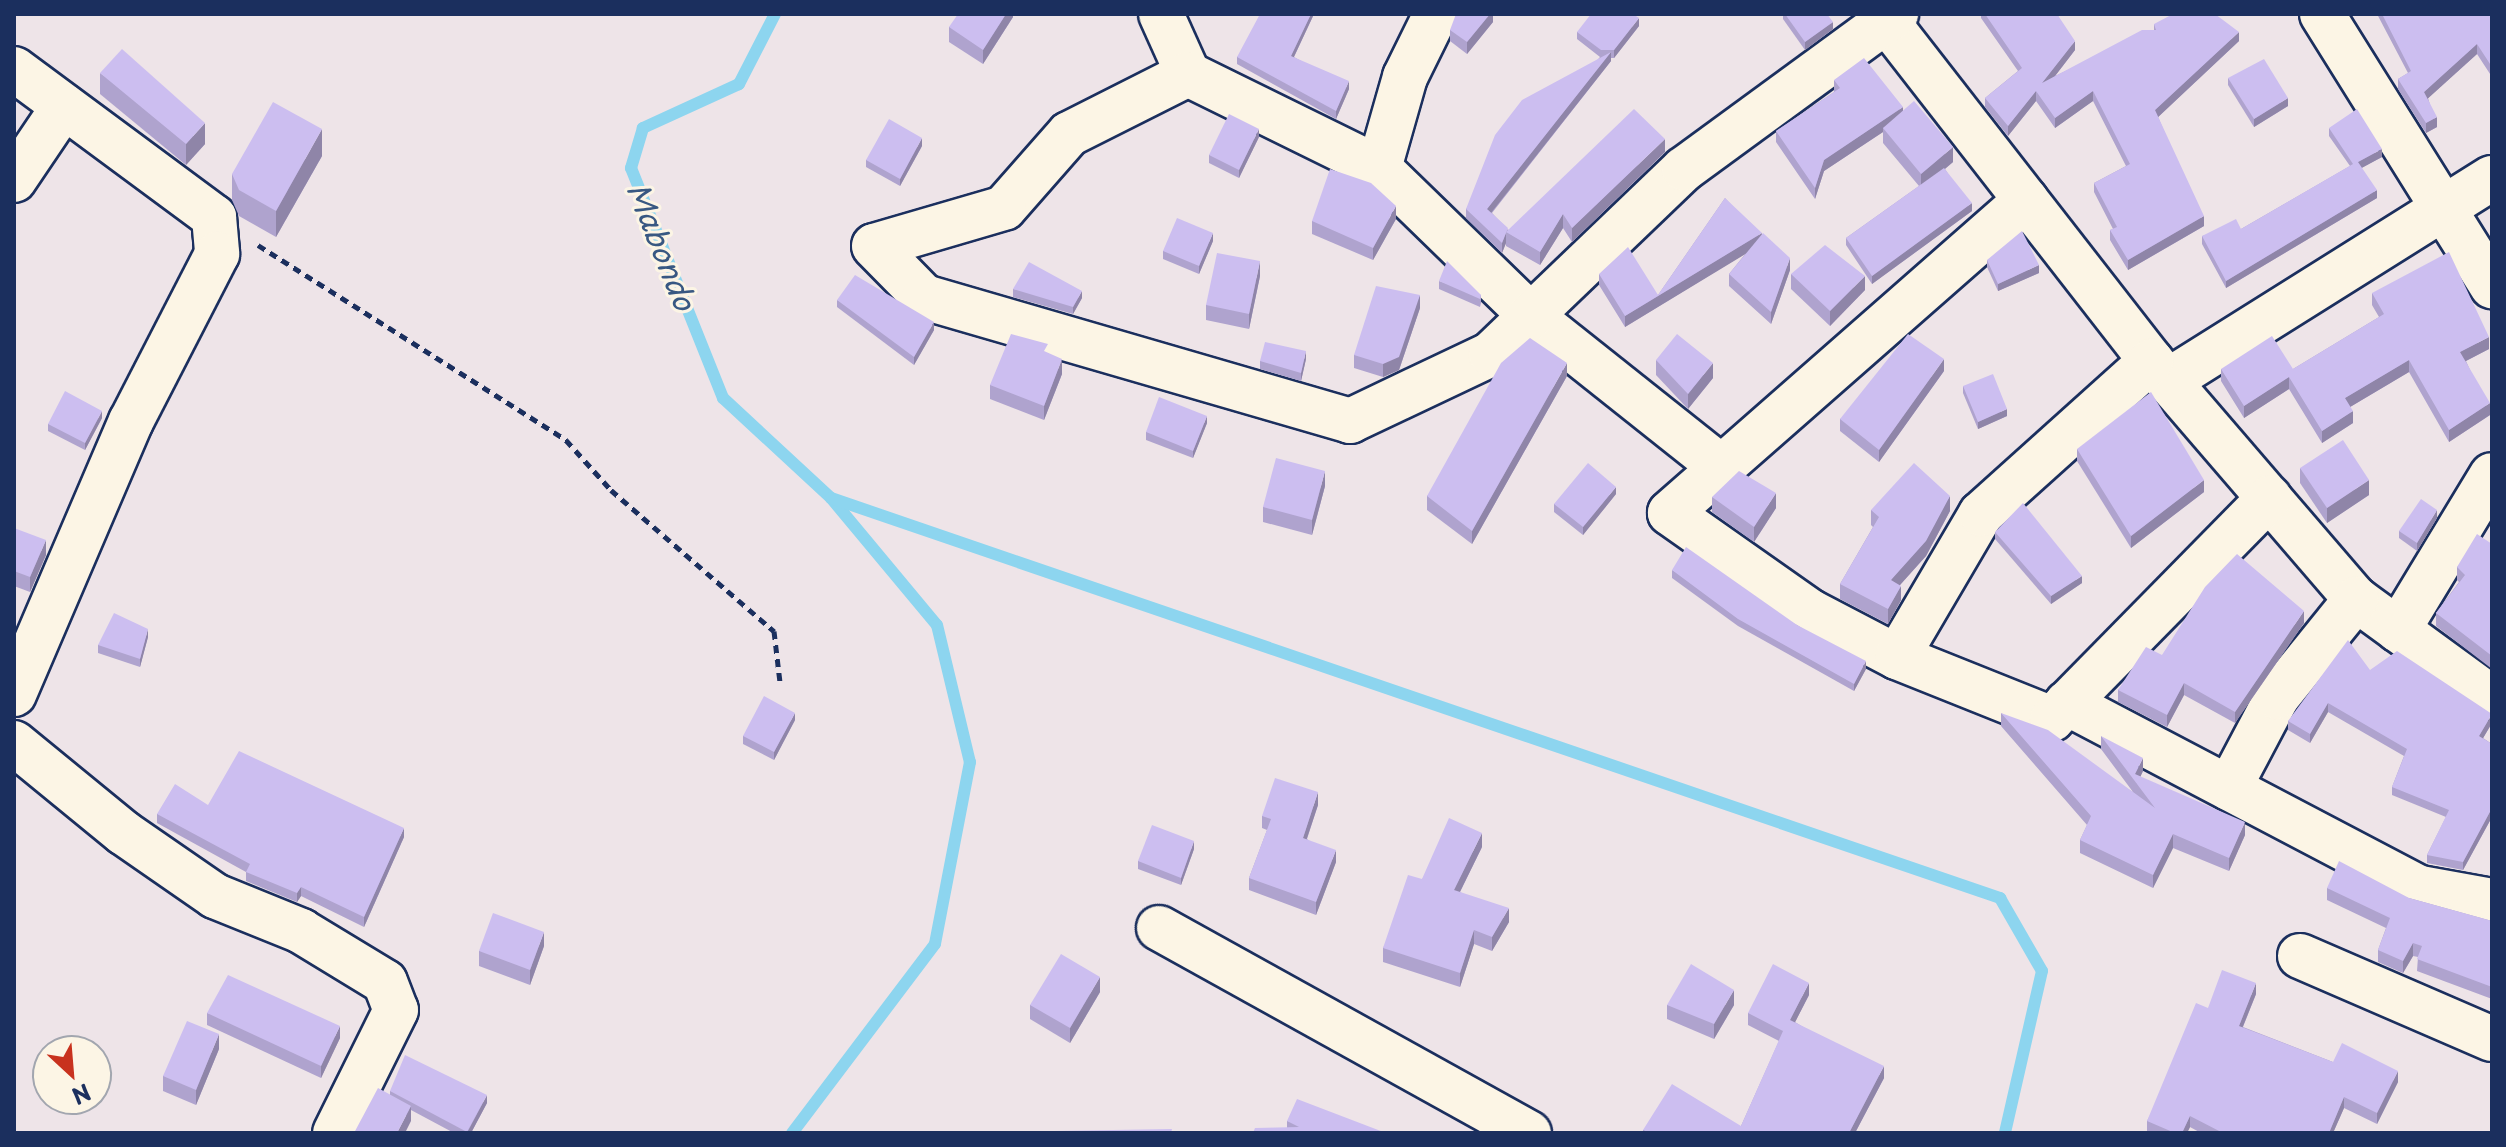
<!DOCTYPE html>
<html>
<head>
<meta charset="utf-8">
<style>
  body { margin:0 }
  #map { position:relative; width:2506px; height:1147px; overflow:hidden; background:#eee4e8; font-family:"Playpen Sans",sans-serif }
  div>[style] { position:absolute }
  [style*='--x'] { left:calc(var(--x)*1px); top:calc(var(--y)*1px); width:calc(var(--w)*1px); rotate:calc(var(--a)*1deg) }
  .stream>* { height:12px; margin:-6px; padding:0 6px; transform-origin:6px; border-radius:6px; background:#8dd5ef }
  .path>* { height:5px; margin-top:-2.5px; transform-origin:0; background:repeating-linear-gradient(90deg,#1b2f5e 0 8px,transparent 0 14px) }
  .roads { filter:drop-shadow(2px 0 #1b2f5e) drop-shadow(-2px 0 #1b2f5e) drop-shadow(0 2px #1b2f5e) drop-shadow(0 -2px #1b2f5e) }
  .minor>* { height:44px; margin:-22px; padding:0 22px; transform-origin:22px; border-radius:22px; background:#fcf5e5 }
  .wall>* { inset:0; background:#afa3ce }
  .shaded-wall>* { inset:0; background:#8f85a8 }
  .building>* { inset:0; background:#ccbef0 }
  span { translate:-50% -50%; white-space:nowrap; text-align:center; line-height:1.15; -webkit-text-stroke:6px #fcf5e5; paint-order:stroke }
  .water-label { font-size:30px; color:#385882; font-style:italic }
  .frame { position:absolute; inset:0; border:16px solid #1b2f5e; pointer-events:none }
  .north { position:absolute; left:32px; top:1035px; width:80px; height:80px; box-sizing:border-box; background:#fcf5e5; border:2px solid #a2a6af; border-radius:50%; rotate:154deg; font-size:22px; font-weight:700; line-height:32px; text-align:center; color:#1b2f5e }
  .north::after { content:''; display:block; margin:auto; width:28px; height:36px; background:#c8321e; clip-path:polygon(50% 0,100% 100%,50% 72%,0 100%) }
</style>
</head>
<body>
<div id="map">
  <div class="stream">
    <i style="--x:775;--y:14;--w:79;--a:117.2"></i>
    <i style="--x:739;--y:84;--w:106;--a:155.4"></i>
    <i style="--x:643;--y:128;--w:42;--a:106.7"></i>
    <i style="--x:631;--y:168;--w:248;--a:68.2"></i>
    <i style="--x:723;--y:398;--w:147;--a:42.8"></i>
    <i style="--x:831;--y:498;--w:165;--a:50.2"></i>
    <i style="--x:937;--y:625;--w:141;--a:76.5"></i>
    <i style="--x:970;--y:762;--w:185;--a:100.9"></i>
    <i style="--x:935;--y:944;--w:237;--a:127.1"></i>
    <i style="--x:831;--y:498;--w:1236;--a:18.89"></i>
    <i style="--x:2000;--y:898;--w:84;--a:60.1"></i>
    <i style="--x:2042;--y:971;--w:166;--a:102.9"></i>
  </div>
  <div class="path">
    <i style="--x:258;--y:245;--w:365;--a:32.3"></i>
    <i style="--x:566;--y:440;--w:67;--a:48"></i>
    <i style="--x:611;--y:490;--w:216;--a:40.9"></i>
    <i style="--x:774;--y:631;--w:51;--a:83.3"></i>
  </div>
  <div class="roads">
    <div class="minor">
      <i style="--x:1161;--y:14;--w:66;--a:65.8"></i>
      <i style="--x:1436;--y:14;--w:70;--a:116.2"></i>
      <i style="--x:1405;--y:77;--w:95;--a:105.9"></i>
      <i style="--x:1379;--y:168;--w:212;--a:44.2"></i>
      <i style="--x:1531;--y:316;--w:244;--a:38.5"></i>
      <i style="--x:1881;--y:14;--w:440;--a:52.1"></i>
      <i style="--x:2151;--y:361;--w:314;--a:49.3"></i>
      <i style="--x:2356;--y:599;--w:168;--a:36.1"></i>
      <i style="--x:2322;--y:14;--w:321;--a:58"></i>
      <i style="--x:14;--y:69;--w:249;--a:36.5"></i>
      <i style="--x:214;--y:217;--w:37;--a:85"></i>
      <i style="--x:217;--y:254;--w:188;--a:117.2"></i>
      <i style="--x:131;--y:421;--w:297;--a:113.2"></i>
      <i style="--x:1379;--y:168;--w:213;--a:-153.8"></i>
      <i style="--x:1188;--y:74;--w:133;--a:153.2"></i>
      <i style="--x:1069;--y:134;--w:98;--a:131.3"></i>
      <i style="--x:1004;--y:208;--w:135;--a:163.7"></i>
      <i style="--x:874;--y:246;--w:71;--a:45.6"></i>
      <i style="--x:924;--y:297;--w:444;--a:16.2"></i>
      <i style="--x:1350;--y:421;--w:156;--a:-25.4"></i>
      <i style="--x:1491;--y:354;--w:267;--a:-43.8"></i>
      <i style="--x:1684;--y:169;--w:263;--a:-36.2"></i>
      <i style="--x:14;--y:180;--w:89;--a:-56"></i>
      <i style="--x:2026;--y:200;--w:474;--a:138.7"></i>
      <i style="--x:1670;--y:513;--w:172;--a:35.1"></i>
      <i style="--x:1811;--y:612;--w:97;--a:27.6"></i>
      <i style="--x:1897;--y:657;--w:167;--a:21.8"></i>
      <i style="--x:2052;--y:719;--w:310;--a:-45.5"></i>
      <i style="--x:2168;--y:381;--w:382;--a:-32.1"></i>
      <i style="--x:2398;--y:630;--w:181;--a:-58.8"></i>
      <i style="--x:1897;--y:657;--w:166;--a:-59.6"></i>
      <i style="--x:1981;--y:514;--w:229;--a:-42"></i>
      <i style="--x:2067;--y:703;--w:399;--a:27.7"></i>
      <i style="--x:2420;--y:888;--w:73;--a:10.2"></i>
      <i style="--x:14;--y:743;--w:142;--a:39.3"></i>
      <i style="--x:124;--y:833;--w:111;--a:34.7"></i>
      <i style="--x:215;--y:896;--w:93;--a:22.1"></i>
      <i style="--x:301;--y:931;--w:98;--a:31.3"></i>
      <i style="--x:385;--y:982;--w:30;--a:69"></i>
      <i style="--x:396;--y:1010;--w:137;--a:116.4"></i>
      <i style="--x:2229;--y:788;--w:103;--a:-62.2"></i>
      <i style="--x:2277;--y:697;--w:126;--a:-51.1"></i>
      <i style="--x:1159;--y:928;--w:423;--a:29"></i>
      <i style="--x:2300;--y:956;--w:209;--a:23.4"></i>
    </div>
  </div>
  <div class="wall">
    <i style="clip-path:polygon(1013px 14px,1013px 17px,983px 64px,949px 42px,949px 27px)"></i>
    <i style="clip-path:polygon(1314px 14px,1294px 57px,1349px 89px,1336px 119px,1237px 64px,1237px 57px)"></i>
    <i style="clip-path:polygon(1493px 14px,1493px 22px,1467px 54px,1450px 41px,1450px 30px)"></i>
    <i style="clip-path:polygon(1783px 14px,1827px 14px,1833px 29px,1805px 50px,1783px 19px)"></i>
    <i style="clip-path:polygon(1981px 14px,2057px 14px,2075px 50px,2055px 76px,2154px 30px,2154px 24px,2239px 41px,2158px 117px,2204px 226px,2128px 270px,2110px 240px,2110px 230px,2113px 229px,2094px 192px,2094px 183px,2126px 166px,2093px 101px,2055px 128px,2036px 101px,2008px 136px,1985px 107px,1985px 98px,2018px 71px,1981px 18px)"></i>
    <i style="clip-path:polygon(2377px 14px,2492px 14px,2492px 77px,2477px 54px,2428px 98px,2437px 127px,2426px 133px,2398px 89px,2398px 79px,2408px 73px)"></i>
    <i style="clip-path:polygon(1639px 26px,1614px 58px,1611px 58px,1611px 61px,1492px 213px,1508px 230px,1665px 152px,1572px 242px,1563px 228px,1540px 265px,1506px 246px,1506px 243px,1502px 253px,1466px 218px,1466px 209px,1600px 57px,1577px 39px,1577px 32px)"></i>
    <i style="clip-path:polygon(100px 73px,205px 144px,186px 165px,100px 94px)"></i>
    <i style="clip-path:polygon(2228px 78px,2288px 106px,2254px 127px,2228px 85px)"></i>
    <i style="clip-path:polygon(1834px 80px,1903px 111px,1953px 162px,1945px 169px,1972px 211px,1872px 284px,1846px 245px,1846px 238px,1919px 186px,1883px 143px,1883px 132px,1824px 171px,1815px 199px,1776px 142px,1776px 131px,1834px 92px)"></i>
    <i style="clip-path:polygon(2329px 128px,2382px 157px,2361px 168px,2377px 198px,2226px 288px,2202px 244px,2202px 236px,2241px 229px,2350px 166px,2329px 136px)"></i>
    <i style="clip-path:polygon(1259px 137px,1239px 178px,1209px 163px,1209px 155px)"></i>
    <i style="clip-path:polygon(922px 146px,900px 186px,866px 167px,866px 160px)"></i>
    <i style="clip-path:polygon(322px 156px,276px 237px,239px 216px,232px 200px,232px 174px)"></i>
    <i style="clip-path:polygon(1725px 198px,1790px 270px,1771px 324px,1729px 286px,1729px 274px,1746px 253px,1625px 327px,1599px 285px,1599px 274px,1658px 295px)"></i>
    <i style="clip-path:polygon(1396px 219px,1373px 260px,1312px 234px,1312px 221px)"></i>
    <i style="clip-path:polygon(1213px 241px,1199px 274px,1163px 259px,1163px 251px)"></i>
    <i style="clip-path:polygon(1987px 260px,2039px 273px,1998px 291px,1987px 267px)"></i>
    <i style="clip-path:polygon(1791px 274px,1865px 290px,1830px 326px,1791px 289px)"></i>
    <i style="clip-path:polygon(1260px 276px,1249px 329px,1206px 320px,1206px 305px)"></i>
    <i style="clip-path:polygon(1439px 281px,1481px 295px,1481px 303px,1480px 307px,1439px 289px)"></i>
    <i style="clip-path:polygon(1013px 289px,1082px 298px,1073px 314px,1013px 297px)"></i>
    <i style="clip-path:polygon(2372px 293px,2489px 349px,2466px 361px,2490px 415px,2449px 442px,2409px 372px,2350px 407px,2353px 423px,2322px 443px,2289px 389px,2244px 418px,2221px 381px,2221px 369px,2293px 369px,2379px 317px,2372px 305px)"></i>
    <i style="clip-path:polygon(837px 300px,934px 330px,914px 365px,837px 307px)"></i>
    <i style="clip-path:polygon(1420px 308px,1399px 370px,1383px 377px,1354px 368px,1354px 355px)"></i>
    <i style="clip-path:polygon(1048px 353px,1062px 374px,1044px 420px,990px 399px,990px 385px)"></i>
    <i style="clip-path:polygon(1306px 359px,1301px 381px,1260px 369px,1260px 361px)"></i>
    <i style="clip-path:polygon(1656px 360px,1713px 378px,1688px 409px,1656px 375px)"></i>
    <i style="clip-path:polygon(1944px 371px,1879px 462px,1840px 431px,1840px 419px)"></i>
    <i style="clip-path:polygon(1567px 376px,1472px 544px,1427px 510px,1427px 496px)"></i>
    <i style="clip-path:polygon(1963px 386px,2007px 416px,1978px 429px,1963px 393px)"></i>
    <i style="clip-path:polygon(102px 418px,85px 450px,48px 431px,48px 424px)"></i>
    <i style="clip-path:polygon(1207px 423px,1193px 458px,1146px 440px,1146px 432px)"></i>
    <i style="clip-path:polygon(2077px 449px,2204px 492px,2131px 548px,2077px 461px)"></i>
    <i style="clip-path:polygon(2300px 468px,2369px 495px,2327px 523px,2300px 483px)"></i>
    <i style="clip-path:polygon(1325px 486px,1312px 535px,1263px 522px,1263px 507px)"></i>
    <i style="clip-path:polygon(1616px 494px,1583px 535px,1554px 512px,1554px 504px)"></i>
    <i style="clip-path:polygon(1712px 497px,1776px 508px,1754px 542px,1712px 512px)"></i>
    <i style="clip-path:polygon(1871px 510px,1950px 511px,1926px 556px,1900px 585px,1901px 600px,1888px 624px,1840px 599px,1840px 584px,1873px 527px,1871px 525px)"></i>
    <i style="clip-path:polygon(2437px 518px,2417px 551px,2399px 538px,2399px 531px)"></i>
    <i style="clip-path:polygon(14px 528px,46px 555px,30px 592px,14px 586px)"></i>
    <i style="clip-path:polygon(1995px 532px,2082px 583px,2051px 604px,1995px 539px)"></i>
    <i style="clip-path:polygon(2492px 544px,2492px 669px,2436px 626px,2436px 613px,2459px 582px,2457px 580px,2457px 567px)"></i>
    <i style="clip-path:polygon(1672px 570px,1797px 625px,1866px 669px,1854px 691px,1738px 626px,1672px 578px)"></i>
    <i style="clip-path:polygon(2304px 623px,2235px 723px,2184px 695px,2167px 727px,2118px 702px,2118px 690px,2162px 655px)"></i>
    <i style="clip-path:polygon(148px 637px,140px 667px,98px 653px,98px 645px)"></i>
    <i style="clip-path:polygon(2370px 670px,2492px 723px,2483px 738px,2492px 744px,2492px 817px,2463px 870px,2427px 863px,2427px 855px,2446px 817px,2392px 795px,2392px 787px,2404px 756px,2328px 712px,2310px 743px,2288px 730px,2288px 721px)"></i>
    <i style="clip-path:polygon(2001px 713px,2133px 792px,2101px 749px,2101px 736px,2143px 771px,2140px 777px,2245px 835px,2229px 871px,2173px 848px,2153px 888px,2080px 853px,2080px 840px,2087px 825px,2001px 726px)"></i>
    <i style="clip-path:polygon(795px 720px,774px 760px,743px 744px,743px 736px)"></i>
    <i style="clip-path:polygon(208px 805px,404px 837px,364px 927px,301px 896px,297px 902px,246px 881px,246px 872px,157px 823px,157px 814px)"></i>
    <i style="clip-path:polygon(1318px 805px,1307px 839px,1336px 862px,1316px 915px,1249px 890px,1249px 878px,1267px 830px,1262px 828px,1262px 816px)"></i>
    <i style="clip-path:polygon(1482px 847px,1460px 892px,1509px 922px,1492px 951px,1474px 944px,1460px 987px,1383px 962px,1383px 948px,1422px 879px)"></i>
    <i style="clip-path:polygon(1194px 849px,1181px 885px,1138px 869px,1138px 861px)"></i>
    <i style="clip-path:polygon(2327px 888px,2409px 898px,2492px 921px,2492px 999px,2417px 971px,2418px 957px,2413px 956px,2403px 973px,2378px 962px,2378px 950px,2386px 928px,2327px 900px)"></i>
    <i style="clip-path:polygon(544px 946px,530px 985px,479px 966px,479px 951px)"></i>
    <i style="clip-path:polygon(1100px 992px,1070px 1043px,1030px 1019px,1030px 1005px)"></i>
    <i style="clip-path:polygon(2256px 994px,2243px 1027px,2333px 1062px,2398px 1082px,2377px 1124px,2344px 1108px,2333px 1133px,2201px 1133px,2190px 1127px,2187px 1133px,2150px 1133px,2147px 1132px,2147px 1121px,2208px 1008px)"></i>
    <i style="clip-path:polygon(1809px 995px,1795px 1022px,1884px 1078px,1855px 1133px,1643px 1133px,1643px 1130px,1741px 1126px,1779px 1041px,1748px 1025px,1748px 1013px)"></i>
    <i style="clip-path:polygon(1667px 1005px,1734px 1005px,1714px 1039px,1667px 1019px)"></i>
    <i style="clip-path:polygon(207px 1013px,340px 1038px,321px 1078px,207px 1025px)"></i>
    <i style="clip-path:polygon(219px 1049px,196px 1105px,163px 1091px,163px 1076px)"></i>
    <i style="clip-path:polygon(390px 1091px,487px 1103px,471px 1133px,454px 1133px,411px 1110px,411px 1121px,390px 1095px)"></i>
    <i style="clip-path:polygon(1287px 1121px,1386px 1133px,1287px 1128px)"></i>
  </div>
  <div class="shaded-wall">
    <i style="clip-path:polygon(1006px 14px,1013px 14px,1013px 17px,983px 64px,983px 50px)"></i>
    <i style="clip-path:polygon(1311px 14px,1314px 14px,1291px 63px,1291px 56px)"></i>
    <i style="clip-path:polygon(1490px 14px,1493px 14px,1493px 22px,1467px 54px,1467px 42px)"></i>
    <i style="clip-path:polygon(1639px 18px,1639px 26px,1614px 58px,1614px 50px)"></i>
    <i style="clip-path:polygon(1833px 22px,1833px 29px,1805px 50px,1805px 42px)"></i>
    <i style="clip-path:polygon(2239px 32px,2239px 41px,2155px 120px,2155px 110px)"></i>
    <i style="clip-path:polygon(2075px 41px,2075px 50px,2042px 93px,2042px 83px)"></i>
    <i style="clip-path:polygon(2477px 44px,2477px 54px,2424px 102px,2424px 92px)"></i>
    <i style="clip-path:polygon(1611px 52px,1611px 61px,1487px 218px,1487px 209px)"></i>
    <i style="clip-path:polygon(1349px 81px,1349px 89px,1336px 119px,1336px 111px)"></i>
    <i style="clip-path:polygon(2036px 91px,2036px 101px,2008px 136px,2008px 126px)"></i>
    <i style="clip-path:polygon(2093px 91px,2093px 101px,2055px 128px,2055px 118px)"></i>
    <i style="clip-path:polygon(2288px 98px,2288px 106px,2254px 127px,2254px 119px)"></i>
    <i style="clip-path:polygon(1903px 107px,1903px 118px,1883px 128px,1883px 132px,1824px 171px,1815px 199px,1815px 188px,1824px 160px)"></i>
    <i style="clip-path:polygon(2437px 117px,2437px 127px,2426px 133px,2426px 123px)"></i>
    <i style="clip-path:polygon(205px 123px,205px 144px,186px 165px,186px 144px)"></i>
    <i style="clip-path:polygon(322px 129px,322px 156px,276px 237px,276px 211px)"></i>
    <i style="clip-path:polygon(1259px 129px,1259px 137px,1239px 178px,1239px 170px)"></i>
    <i style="clip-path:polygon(922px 138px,922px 146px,900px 186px,900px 179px)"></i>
    <i style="clip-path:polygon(1665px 139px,1665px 152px,1572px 242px,1572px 228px)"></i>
    <i style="clip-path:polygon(1953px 147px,1953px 162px,1921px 189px,1921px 174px)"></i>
    <i style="clip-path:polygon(2382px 149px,2382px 157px,2358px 170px,2358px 162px)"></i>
    <i style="clip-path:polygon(2377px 190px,2377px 198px,2226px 288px,2226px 281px)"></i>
    <i style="clip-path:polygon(1972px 203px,1972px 211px,1872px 284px,1872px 276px)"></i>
    <i style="clip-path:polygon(1396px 206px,1396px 219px,1373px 260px,1373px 248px)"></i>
    <i style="clip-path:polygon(1563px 214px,1563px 228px,1540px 265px,1540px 252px)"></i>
    <i style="clip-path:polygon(2204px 216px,2204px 226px,2128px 270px,2128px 260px)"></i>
    <i style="clip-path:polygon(1213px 233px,1213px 241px,1199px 274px,1199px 266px)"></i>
    <i style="clip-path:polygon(1506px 233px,1506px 243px,1502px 253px,1502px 243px)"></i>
    <i style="clip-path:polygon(1762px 233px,1762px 244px,1625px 327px,1625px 316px)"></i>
    <i style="clip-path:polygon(1790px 258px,1790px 270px,1771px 324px,1771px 312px)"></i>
    <i style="clip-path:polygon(1260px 261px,1260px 276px,1249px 329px,1249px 314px)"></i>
    <i style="clip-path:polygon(2039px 265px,2039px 273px,1998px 291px,1998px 284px)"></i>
    <i style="clip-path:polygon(1865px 276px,1865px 290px,1830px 326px,1830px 311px)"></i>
    <i style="clip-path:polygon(1082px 291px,1082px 298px,1073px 314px,1073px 307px)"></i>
    <i style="clip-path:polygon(1420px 295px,1420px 308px,1399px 370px,1383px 377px,1383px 364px)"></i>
    <i style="clip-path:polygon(934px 322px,934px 330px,914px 365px,914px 357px)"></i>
    <i style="clip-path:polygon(2489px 337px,2489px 349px,2460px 364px,2460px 352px)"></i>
    <i style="clip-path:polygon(1306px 351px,1306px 359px,1301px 381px,1301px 373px)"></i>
    <i style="clip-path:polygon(1062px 359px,1062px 374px,1044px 420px,1044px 406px)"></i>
    <i style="clip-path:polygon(1944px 359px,1944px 371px,1879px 462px,1879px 450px)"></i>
    <i style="clip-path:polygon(2409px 360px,2409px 372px,2345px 410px,2345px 398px)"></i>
    <i style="clip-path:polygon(1567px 363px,1567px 376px,1472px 544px,1472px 531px)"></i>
    <i style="clip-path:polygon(1713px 363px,1713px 378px,1688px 409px,1688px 394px)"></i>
    <i style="clip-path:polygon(2289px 377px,2289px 389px,2244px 418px,2244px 406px)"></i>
    <i style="clip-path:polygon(2490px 403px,2490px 415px,2449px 442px,2449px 430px)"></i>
    <i style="clip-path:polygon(2007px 409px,2007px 416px,1978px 429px,1978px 422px)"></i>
    <i style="clip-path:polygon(102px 411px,102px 418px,85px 450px,85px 443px)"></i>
    <i style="clip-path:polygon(2353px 411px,2353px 423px,2322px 443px,2322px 431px)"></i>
    <i style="clip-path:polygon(1207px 416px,1207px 423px,1193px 458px,1193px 451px)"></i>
    <i style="clip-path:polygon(1325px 471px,1325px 486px,1312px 535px,1312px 520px)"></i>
    <i style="clip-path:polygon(2204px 480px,2204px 492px,2131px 548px,2131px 536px)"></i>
    <i style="clip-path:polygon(2369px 480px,2369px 495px,2327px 523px,2327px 508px)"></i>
    <i style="clip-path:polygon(1616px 487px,1616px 494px,1583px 535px,1583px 527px)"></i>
    <i style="clip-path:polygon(1776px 493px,1776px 508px,1754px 542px,1754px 527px)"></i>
    <i style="clip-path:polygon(1950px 496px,1950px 511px,1926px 556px,1891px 595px,1891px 580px)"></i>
    <i style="clip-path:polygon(2437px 510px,2437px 518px,2417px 551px,2417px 543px)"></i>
    <i style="clip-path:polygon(46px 540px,46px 555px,30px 592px,30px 577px)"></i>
    <i style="clip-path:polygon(2082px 576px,2082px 583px,2051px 604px,2051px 596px)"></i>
    <i style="clip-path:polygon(1901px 586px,1901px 600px,1888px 624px,1888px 609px)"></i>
    <i style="clip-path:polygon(2304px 611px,2304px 623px,2235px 723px,2235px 712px)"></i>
    <i style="clip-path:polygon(148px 629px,148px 637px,140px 667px,140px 659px)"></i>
    <i style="clip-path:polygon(1866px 661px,1866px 669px,1854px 691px,1854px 684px)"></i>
    <i style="clip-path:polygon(2184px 683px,2184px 695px,2167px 727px,2167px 715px)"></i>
    <i style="clip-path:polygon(2328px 703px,2328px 712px,2310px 743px,2310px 734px)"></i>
    <i style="clip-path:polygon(795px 713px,795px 720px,774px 760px,774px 752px)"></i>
    <i style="clip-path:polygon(2492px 714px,2492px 723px,2479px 745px,2479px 736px)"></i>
    <i style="clip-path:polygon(2143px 758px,2143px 771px,2137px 784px,2135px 774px)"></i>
    <i style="clip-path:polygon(1318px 792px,1318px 805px,1303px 850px,1303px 838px)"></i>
    <i style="clip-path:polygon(2492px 808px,2492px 817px,2463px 870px,2463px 862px)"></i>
    <i style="clip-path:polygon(2245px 822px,2245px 835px,2229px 871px,2229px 858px)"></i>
    <i style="clip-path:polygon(404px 828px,404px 837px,364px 927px,364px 917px)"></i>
    <i style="clip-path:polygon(1482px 833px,1482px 847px,1454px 904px,1454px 890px)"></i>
    <i style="clip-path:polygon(2173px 834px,2173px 848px,2153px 888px,2153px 875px)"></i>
    <i style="clip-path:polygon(1194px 841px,1194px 849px,1181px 885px,1181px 878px)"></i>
    <i style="clip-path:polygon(1336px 850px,1336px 862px,1316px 915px,1316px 902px)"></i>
    <i style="clip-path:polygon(301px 887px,301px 896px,297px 902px,297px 893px)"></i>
    <i style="clip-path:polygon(1509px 908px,1509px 922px,1492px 951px,1492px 937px)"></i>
    <i style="clip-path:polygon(1474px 930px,1474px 944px,1460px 987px,1460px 973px)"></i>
    <i style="clip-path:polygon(544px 932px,544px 946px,530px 985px,530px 970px)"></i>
    <i style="clip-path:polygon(2413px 943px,2413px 956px,2403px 973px,2403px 961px)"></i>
    <i style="clip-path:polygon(1100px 977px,1100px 992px,1070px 1043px,1070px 1028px)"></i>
    <i style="clip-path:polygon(1809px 983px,1809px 995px,1790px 1032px,1790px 1020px)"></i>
    <i style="clip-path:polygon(2256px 983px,2256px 994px,2239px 1036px,2239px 1026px)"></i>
    <i style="clip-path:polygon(1734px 990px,1734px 1005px,1714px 1039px,1714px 1024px)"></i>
    <i style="clip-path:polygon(340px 1026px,340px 1038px,321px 1078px,321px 1066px)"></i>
    <i style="clip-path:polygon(219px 1034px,219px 1049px,196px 1105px,196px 1090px)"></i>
    <i style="clip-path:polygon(1884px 1066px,1884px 1078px,1855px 1133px,1849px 1133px)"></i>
    <i style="clip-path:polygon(2398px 1071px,2398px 1082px,2377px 1124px,2377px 1113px)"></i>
    <i style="clip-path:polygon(487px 1095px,487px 1103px,471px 1133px,467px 1133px)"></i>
    <i style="clip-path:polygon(2344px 1097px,2344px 1108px,2333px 1133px,2329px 1133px)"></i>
    <i style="clip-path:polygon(411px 1106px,411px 1121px,405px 1133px,397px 1133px)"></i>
    <i style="clip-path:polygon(2190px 1116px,2190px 1127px,2187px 1133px,2182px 1133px)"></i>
  </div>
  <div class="building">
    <i style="clip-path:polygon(958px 14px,1006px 14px,983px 50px,949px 27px)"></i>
    <i style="clip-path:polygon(1260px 14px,1311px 14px,1291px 56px,1349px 81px,1336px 111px,1237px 57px)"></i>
    <i style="clip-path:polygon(1456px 14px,1490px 14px,1467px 42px,1450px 30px)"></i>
    <i style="clip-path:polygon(1591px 14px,1633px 14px,1639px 18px,1614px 50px,1601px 50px,1577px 32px)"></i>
    <i style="clip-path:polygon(1785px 14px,1827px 14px,1833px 22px,1805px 42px)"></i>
    <i style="clip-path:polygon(1985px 14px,2057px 14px,2075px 41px,2042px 83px,2142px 30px,2156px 30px,2154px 24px,2173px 14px,2215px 14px,2239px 32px,2155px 110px,2204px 216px,2128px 260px,2110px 230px,2117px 227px,2094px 183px,2130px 164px,2093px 91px,2055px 118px,2036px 91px,2008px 126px,1985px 98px,2022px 68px)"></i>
    <i style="clip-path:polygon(2382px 14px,2492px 14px,2492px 67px,2477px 44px,2424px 92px,2437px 117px,2426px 123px,2398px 79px,2411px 71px)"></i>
    <i style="clip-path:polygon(122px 49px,205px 123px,186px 144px,100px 73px)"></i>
    <i style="clip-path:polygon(1611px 52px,1487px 209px,1508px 228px,1502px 243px,1466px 209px,1495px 135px,1522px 100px)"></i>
    <i style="clip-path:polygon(1864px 58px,1903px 107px,1824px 160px,1815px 188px,1776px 131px,1840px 88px,1834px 80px)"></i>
    <i style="clip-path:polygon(2264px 59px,2288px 98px,2254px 119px,2228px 78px)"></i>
    <i style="clip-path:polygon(1914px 101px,1953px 147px,1921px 174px,1883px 128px)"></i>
    <i style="clip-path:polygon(273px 102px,322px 129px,276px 211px,239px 190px,232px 174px)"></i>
    <i style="clip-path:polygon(1634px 109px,1665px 139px,1572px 228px,1563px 214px,1540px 252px,1506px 232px)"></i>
    <i style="clip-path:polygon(2357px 109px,2382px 149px,2358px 162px,2377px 190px,2226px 281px,2202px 236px,2236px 219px,2241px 229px,2353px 164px,2329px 128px)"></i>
    <i style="clip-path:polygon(1229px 114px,1259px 129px,1239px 170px,1209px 155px)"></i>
    <i style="clip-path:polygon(889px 119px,922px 138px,900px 179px,866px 160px)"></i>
    <i style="clip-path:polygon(1944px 168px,1972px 203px,1872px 276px,1846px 238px)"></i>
    <i style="clip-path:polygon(1330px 169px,1371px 183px,1396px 206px,1373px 248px,1312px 221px)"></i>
    <i style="clip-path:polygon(1725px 198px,1762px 233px,1625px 316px,1599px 274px,1628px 247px,1658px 295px)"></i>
    <i style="clip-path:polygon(1177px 218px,1213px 233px,1199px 266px,1163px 251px)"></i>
    <i style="clip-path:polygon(2022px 231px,2039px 265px,1998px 284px,1987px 260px)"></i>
    <i style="clip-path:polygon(1763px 233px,1790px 258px,1771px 312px,1729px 274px)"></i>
    <i style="clip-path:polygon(1825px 245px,1865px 276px,1830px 311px,1791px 274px)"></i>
    <i style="clip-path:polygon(2449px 252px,2489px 337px,2460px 352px,2490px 403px,2449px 430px,2409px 360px,2345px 398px,2353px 411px,2322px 431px,2289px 377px,2244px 406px,2221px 369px,2272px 336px,2293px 369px,2384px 314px,2372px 293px)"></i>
    <i style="clip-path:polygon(1217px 253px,1260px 261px,1249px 314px,1206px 305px)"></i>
    <i style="clip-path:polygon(1447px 261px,1481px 295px,1480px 299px,1439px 281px)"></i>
    <i style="clip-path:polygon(1029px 262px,1082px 291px,1073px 307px,1013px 289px)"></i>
    <i style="clip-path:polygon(855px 275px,934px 322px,914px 357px,837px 300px)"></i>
    <i style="clip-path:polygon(1376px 286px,1420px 295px,1399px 357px,1383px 364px,1354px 355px)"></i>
    <i style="clip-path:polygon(1011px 334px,1048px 344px,1044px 351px,1062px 359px,1044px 406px,990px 385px)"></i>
    <i style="clip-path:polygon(1677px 334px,1713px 363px,1688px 394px,1656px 360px)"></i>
    <i style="clip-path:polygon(1908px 334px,1944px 359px,1879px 450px,1840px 419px)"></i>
    <i style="clip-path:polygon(1530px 338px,1567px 363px,1472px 531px,1427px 496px,1501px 363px)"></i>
    <i style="clip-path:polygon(1265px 342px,1306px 351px,1301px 373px,1260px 361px)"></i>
    <i style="clip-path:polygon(1993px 374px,2007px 409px,1978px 422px,1963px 386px)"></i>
    <i style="clip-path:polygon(65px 391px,102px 411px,85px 443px,48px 424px)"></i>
    <i style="clip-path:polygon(2151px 392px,2204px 480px,2131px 536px,2077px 449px)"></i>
    <i style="clip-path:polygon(1159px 397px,1207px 416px,1193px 451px,1146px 432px)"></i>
    <i style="clip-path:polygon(2343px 440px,2369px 480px,2327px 508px,2300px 468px)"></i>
    <i style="clip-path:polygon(1276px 458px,1325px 471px,1312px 520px,1263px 507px)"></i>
    <i style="clip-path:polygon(1588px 463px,1616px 487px,1583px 527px,1554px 504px)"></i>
    <i style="clip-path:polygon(1914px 463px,1950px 496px,1926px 541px,1891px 580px,1901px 586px,1888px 609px,1840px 584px,1879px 517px,1871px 510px)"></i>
    <i style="clip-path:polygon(1739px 471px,1776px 493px,1754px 527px,1712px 497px)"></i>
    <i style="clip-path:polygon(2421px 499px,2437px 510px,2417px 543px,2399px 531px)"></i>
    <i style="clip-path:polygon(2023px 503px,2082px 576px,2051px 596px,1995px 532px)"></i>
    <i style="clip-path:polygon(14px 528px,46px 540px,30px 577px,14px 571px)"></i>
    <i style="clip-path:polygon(2477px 534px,2492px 544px,2492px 656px,2436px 613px,2465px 575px,2457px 567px)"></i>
    <i style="clip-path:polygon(1686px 547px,1797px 625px,1866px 661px,1854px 684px,1738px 619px,1672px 570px)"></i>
    <i style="clip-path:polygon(2237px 554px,2304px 611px,2235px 712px,2184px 683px,2167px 715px,2118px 690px,2146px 647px,2162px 655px,2205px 587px)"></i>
    <i style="clip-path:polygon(114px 613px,148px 629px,140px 659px,98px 645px)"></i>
    <i style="clip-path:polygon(2348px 640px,2370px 670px,2397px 651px,2492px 714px,2479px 736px,2492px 744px,2492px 808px,2463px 862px,2427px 855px,2449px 810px,2392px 787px,2407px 749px,2328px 703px,2310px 734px,2288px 721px)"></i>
    <i style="clip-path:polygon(764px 696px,795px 713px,774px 752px,743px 736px)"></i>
    <i style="clip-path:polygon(2001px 713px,2048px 730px,2155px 808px,2101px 736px,2143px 758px,2135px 774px,2245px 822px,2229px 858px,2173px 834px,2153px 875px,2080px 840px,2091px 816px)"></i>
    <i style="clip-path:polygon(239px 751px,404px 828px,364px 917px,301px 887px,297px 893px,246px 872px,250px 864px,157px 814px,175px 784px,208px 805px)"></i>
    <i style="clip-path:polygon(1275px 778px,1318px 792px,1303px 838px,1336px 850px,1316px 902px,1249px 878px,1271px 819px,1262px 816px)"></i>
    <i style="clip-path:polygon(1449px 818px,1482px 833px,1454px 890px,1509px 908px,1492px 937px,1474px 930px,1460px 973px,1383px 948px,1408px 875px,1422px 879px)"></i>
    <i style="clip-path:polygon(1152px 825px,1194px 841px,1181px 878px,1138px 861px)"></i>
    <i style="clip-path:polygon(2339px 861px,2409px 898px,2492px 921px,2492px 987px,2417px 959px,2422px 946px,2413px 943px,2403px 961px,2378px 950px,2390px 918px,2327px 888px)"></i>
    <i style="clip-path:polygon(493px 913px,544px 932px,530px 970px,479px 951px)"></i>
    <i style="clip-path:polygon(1061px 954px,1100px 977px,1070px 1028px,1030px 1005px)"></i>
    <i style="clip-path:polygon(1691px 964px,1734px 990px,1714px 1024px,1667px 1005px)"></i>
    <i style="clip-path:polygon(1773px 964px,1809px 983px,1790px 1020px,1884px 1066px,1849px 1133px,1650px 1133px,1643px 1130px,1672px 1084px,1741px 1126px,1783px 1031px,1748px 1013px)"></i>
    <i style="clip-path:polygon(2222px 970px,2256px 983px,2239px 1026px,2333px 1062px,2342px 1043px,2398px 1071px,2377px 1113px,2344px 1097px,2329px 1133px,2223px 1133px,2190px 1116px,2182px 1133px,2175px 1133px,2147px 1121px,2196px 1003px,2208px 1008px)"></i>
    <i style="clip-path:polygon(228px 975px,340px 1026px,321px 1066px,207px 1013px)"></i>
    <i style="clip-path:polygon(187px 1021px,219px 1034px,196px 1090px,163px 1076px)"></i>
    <i style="clip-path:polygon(405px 1055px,487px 1095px,467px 1132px,390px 1091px)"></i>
    <i style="clip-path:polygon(378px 1088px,411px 1106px,397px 1133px,354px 1133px)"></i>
    <i style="clip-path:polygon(1297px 1099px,1386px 1133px,1253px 1133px,1255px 1128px,1299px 1127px,1287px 1121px)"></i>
    <i style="clip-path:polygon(1172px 1129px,1171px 1133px,1054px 1133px,1054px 1131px)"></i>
  </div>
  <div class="water-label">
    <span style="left:662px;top:246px;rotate:68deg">Mabondo</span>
  </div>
  <div class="frame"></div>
  <div class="north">N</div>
</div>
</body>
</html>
